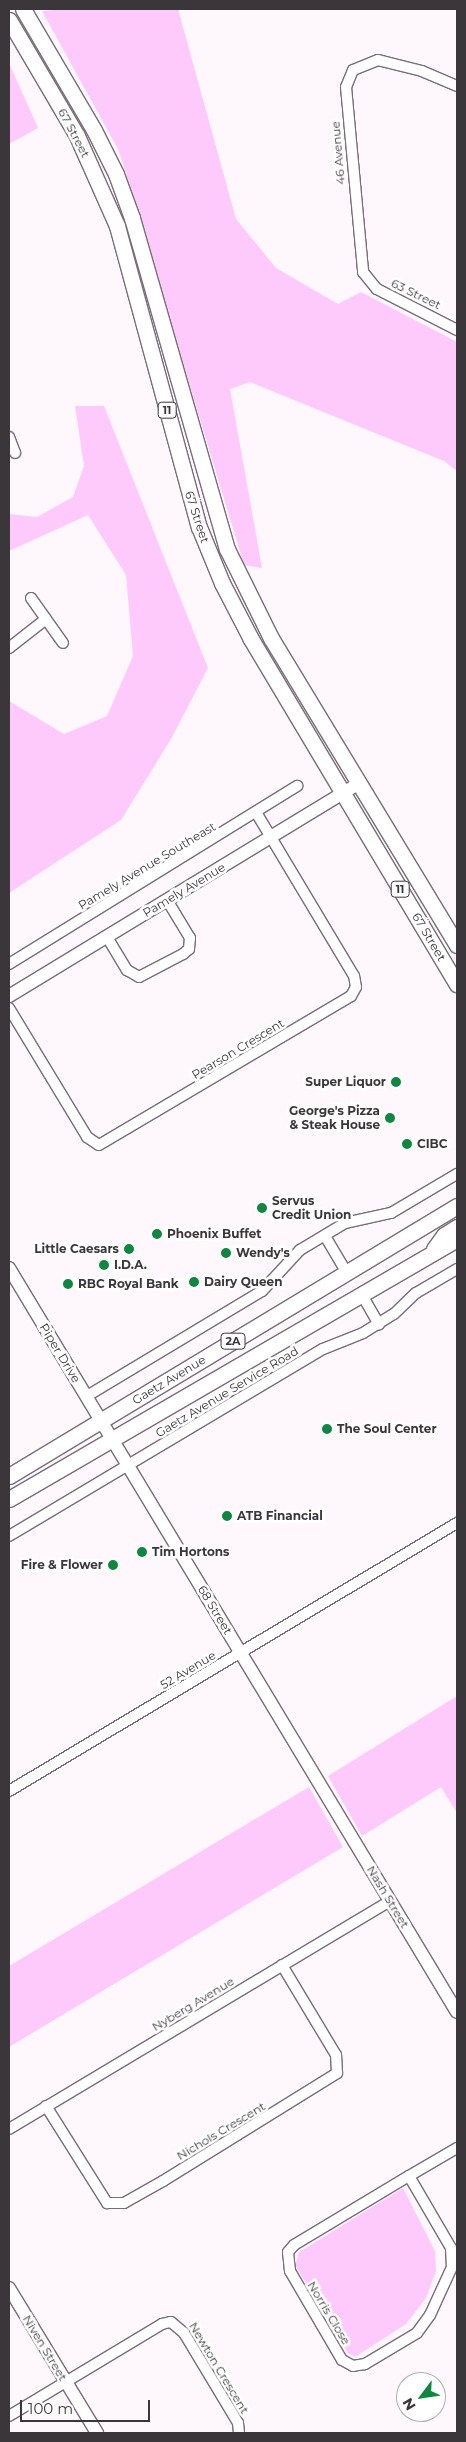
<!DOCTYPE html>
<html>
<head>
<meta charset="utf-8">
<style>
  body { margin:0 }
  #map { position:relative; width:466px; height:2442px; overflow:hidden; background:#fef8fd; font-family:Montserrat,sans-serif }
  div>[style] { position:absolute }
  [style*='--x'] { left:calc(var(--x)*1px); top:calc(var(--y)*1px); width:calc(var(--w)*1px); rotate:calc(var(--a)*1deg) }
  .green>* { inset:0; background:#fecafc }
  .roads { filter:drop-shadow(1px 0 #796d78) drop-shadow(-1px 0 #796d78) drop-shadow(0 1px #796d78) drop-shadow(0 -1px #796d78) }
  .minor>* { height:10px; margin:-5px; padding:0 5px; transform-origin:5px; border-radius:5px; background:#fff }
  .tertiary>* { height:12px; margin:-6px; padding:0 6px; transform-origin:6px; border-radius:6px; background:#fff }
  .primary>* { height:15px; margin:-7.5px; padding:0 7.5px; transform-origin:7.5px; border-radius:7.5px; background:#fff }
  .dots>* { width:14px; height:14px; translate:-50% -50%; box-sizing:border-box; border:2px solid #fff; border-radius:50% }
  span { translate:-50% -50%; white-space:nowrap; text-align:center; line-height:1.15; -webkit-text-stroke:5px #fff; paint-order:stroke }
  .shield-label span { padding:1px 4px; background:#fff; border:1px solid; border-radius:4px; -webkit-text-stroke-width:0 }
  .shield-label { font-size:11px; color:#3b363a; font-weight:700 }
  .street-label { font-size:12px; color:#3b363a }
  .poi-label { font-size:12px; color:#3b363a; font-weight:700 }
  .right { translate:-100% -50%; text-align:right }
  .left { translate:0 -50%; text-align:left }
  .frame { position:absolute; inset:0; border:10px solid #3b363a; pointer-events:none }
  .north { position:absolute; left:396px; top:2372px; width:50px; height:50px; box-sizing:border-box; background:#fff; border:1px solid #b1afb0; border-radius:50%; rotate:239deg; font-size:14px; font-weight:700; line-height:20px; text-align:center; color:#3b363a }
  .north::after { content:''; display:block; margin:auto; width:18px; height:22px; background:#0e8741; clip-path:polygon(50% 0,100% 100%,50% 72%,0 100%) }
  .scale { position:absolute; left:20px; top:2400px; width:130px; height:22px; box-sizing:border-box; border:2px solid #3b363a; border-top:0; padding-left:6px; font-size:15px; line-height:18px; white-space:nowrap; color:#3b363a; -webkit-text-stroke:4px #fff; paint-order:stroke }
</style>
</head>
<body>
<div id="map">
  <div class="green">
    <i style="clip-path:polygon(65px 9px,178px 9px,236px 219px,276px 268px,338px 304px,361px 292px,457px 342px,457px 471px,444px 461px,250px 382px,230px 389px,262px 568px,244px 565px,119px 151px,42px 11px)"></i>
    <i style="clip-path:polygon(9px 63px,38px 128px,9px 144px)"></i>
    <i style="clip-path:polygon(75px 406px,104px 406px,208px 668px,171px 739px,121px 820px,9px 893px,9px 701px,64px 734px,107px 716px,133px 656px,126px 575px,88px 515px,9px 551px,9px 514px,37px 517px,73px 497px,84px 466px)"></i>
    <i style="clip-path:polygon(457px 1696px,457px 1813px,441px 1787px,362px 1836px,328px 1776px)"></i>
    <i style="clip-path:polygon(309px 1787px,343px 1847px,9px 2047px,9px 1966px)"></i>
    <i style="clip-path:polygon(403px 2188px,435px 2251px,436px 2271px,426px 2298px,406px 2324px,355px 2357px,348px 2353px,295px 2265px,299px 2252px)"></i>
  </div>
  <div class="roads">
    <div class="minor">
      <i style="--x:457;--y:86;--w:38;--a:-157"></i>
      <i style="--x:422;--y:71;--w:45;--a:-166"></i>
      <i style="--x:378;--y:60;--w:27;--a:158"></i>
      <i style="--x:353;--y:70;--w:18;--a:112"></i>
      <i style="--x:346;--y:87;--w:186;--a:84.7"></i>
      <i style="--x:363;--y:272;--w:22;--a:51"></i>
      <i style="--x:377;--y:289;--w:90;--a:27.1"></i>
      <i style="--x:9;--y:437;--w:17;--a:69"></i>
      <i style="--x:31;--y:598;--w:55;--a:54.6"></i>
      <i style="--x:9;--y:648;--w:47;--a:-38.1"></i>
      <i style="--x:107;--y:937;--w:39;--a:59"></i>
      <i style="--x:127;--y:970;--w:14;--a:30"></i>
      <i style="--x:139;--y:977;--w:50;--a:-27.6"></i>
      <i style="--x:183;--y:954;--w:8;--a:-40"></i>
      <i style="--x:189;--y:949;--w:11;--a:-85"></i>
      <i style="--x:190;--y:938;--w:44;--a:-121.2"></i>
      <i style="--x:9;--y:964;--w:339;--a:-31.7"></i>
      <i style="--x:9;--y:1008;--w:151;--a:58.8"></i>
      <i style="--x:87;--y:1137;--w:14;--a:34"></i>
      <i style="--x:99;--y:1145;--w:293;--a:-30.6"></i>
      <i style="--x:351;--y:996;--w:10;--a:-61"></i>
      <i style="--x:356;--y:987;--w:11;--a:-100"></i>
      <i style="--x:354;--y:976;--w:189;--a:-120.9"></i>
      <i style="--x:325;--y:1236;--w:43;--a:59.3"></i>
      <i style="--x:362;--y:1295;--w:34;--a:60"></i>
      <i style="--x:87;--y:1396;--w:204;--a:-31"></i>
      <i style="--x:262;--y:1291;--w:56;--a:-47.2"></i>
      <i style="--x:300;--y:1250;--w:52;--a:-31"></i>
      <i style="--x:345;--y:1223;--w:47;--a:-12.3"></i>
      <i style="--x:391;--y:1213;--w:77;--a:-30.6"></i>
      <i style="--x:9;--y:1536;--w:365;--a:-30.8"></i>
      <i style="--x:323;--y:1349;--w:43;--a:-21.8"></i>
      <i style="--x:363;--y:1333;--w:36;--a:-32"></i>
      <i style="--x:394;--y:1314;--w:30;--a:-44"></i>
      <i style="--x:416;--y:1293;--w:48;--a:-30.3"></i>
      <i style="--x:9;--y:1791;--w:522;--a:-30.89"></i>
      <i style="--x:46;--y:2106;--w:115;--a:57.8"></i>
      <i style="--x:107;--y:2203;--w:17;--a:0"></i>
      <i style="--x:124;--y:2203;--w:45;--a:-29.4"></i>
      <i style="--x:163;--y:2181;--w:205;--a:-31.8"></i>
      <i style="--x:337;--y:2073;--w:18;--a:-93"></i>
      <i style="--x:336;--y:2055;--w:105;--a:-121"></i>
      <i style="--x:9;--y:2129;--w:444;--a:-30.9"></i>
      <i style="--x:409;--y:2176;--w:83;--a:59.7"></i>
      <i style="--x:451;--y:2248;--w:19;--a:87"></i>
      <i style="--x:452;--y:2267;--w:53;--a:114.6"></i>
      <i style="--x:430;--y:2315;--w:22;--a:126"></i>
      <i style="--x:417;--y:2333;--w:61;--a:149.2"></i>
      <i style="--x:365;--y:2364;--w:12;--a:171"></i>
      <i style="--x:353;--y:2366;--w:13;--a:-151"></i>
      <i style="--x:342;--y:2360;--w:103;--a:-120.3"></i>
      <i style="--x:290;--y:2271;--w:19;--a:-96"></i>
      <i style="--x:288;--y:2252;--w:9;--a:-49"></i>
      <i style="--x:294;--y:2245;--w:134;--a:-31"></i>
      <i style="--x:409;--y:2176;--w:56;--a:-30.3"></i>
      <i style="--x:9;--y:2416;--w:179;--a:-31"></i>
      <i style="--x:162;--y:2324;--w:9;--a:-13"></i>
      <i style="--x:171;--y:2322;--w:17;--a:40"></i>
      <i style="--x:184;--y:2333;--w:105;--a:59"></i>
      <i style="--x:238;--y:2423;--w:10;--a:84"></i>
    </div>
    <div class="tertiary">
      <i style="--x:9;--y:996;--w:408;--a:-31.3"></i>
      <i style="--x:9;--y:1268;--w:868;--a:58.95"></i>
      <i style="--x:9;--y:2288;--w:170;--a:58.7"></i>
    </div>
    <div class="primary">
      <i style="--x:23;--y:9;--w:140;--a:59.6"></i>
      <i style="--x:94;--y:130;--w:49;--a:63.4"></i>
      <i style="--x:116;--y:174;--w:47;--a:70"></i>
      <i style="--x:132;--y:218;--w:344;--a:74"></i>
      <i style="--x:227;--y:549;--w:99;--a:63.7"></i>
      <i style="--x:271;--y:638;--w:359;--a:58.8"></i>
      <i style="--x:9;--y:20;--w:134;--a:59.6"></i>
      <i style="--x:77;--y:136;--w:98;--a:66"></i>
      <i style="--x:117;--y:226;--w:312;--a:74.8"></i>
      <i style="--x:199;--y:527;--w:61;--a:67.7"></i>
      <i style="--x:222;--y:583;--w:63;--a:62.6"></i>
      <i style="--x:251;--y:639;--w:402;--a:59.2"></i>
      <i style="--x:434;--y:1249;--w:17;--a:-54"></i>
      <i style="--x:444;--y:1235;--w:15;--a:-32"></i>
      <i style="--x:9;--y:1476;--w:523;--a:-31.08"></i>
      <i style="--x:9;--y:1499;--w:518;--a:-30.13"></i>
    </div>
  </div>
  <div class="dots">
    <i style="left:396px;top:1082px;background:#0e8741"></i>
    <i style="left:390px;top:1118px;background:#0e8741"></i>
    <i style="left:407px;top:1144px;background:#0e8741"></i>
    <i style="left:262px;top:1208px;background:#0e8741"></i>
    <i style="left:157px;top:1234px;background:#0e8741"></i>
    <i style="left:129px;top:1249px;background:#0e8741"></i>
    <i style="left:226px;top:1253px;background:#0e8741"></i>
    <i style="left:104px;top:1265px;background:#0e8741"></i>
    <i style="left:194px;top:1282px;background:#0e8741"></i>
    <i style="left:68px;top:1284px;background:#0e8741"></i>
    <i style="left:327px;top:1429px;background:#0e8741"></i>
    <i style="left:227px;top:1516px;background:#0e8741"></i>
    <i style="left:142px;top:1552px;background:#0e8741"></i>
    <i style="left:113px;top:1565px;background:#0e8741"></i>
  </div>
  <div class="shield-label">
    <span style="left:167px;top:410px">11</span>
    <span style="left:400px;top:889px">11</span>
    <span style="left:233px;top:1341px">2A</span>
  </div>
  <div class="street-label">
    <span style="left:74px;top:133px;rotate:62deg">67 Street</span>
    <span style="left:338px;top:153px;rotate:-95deg">46 Avenue</span>
    <span style="left:416px;top:294px;rotate:26deg">63 Street</span>
    <span style="left:197px;top:517px;rotate:72deg">67 Street</span>
    <span style="left:147px;top:866px;rotate:-31deg">Pamely Avenue Southeast</span>
    <span style="left:184px;top:890px;rotate:-31deg">Pamely Avenue</span>
    <span style="left:429px;top:937px;rotate:59deg">67 Street</span>
    <span style="left:238px;top:1049px;rotate:-31deg">Pearson Crescent</span>
    <span style="left:60px;top:1353px;rotate:59deg">Piper Drive</span>
    <span style="left:169px;top:1380px;rotate:-31deg">Gaetz Avenue</span>
    <span style="left:227px;top:1392px;rotate:-31deg">Gaetz Avenue Service Road</span>
    <span style="left:215px;top:1610px;rotate:59deg">68 Street</span>
    <span style="left:188px;top:1670px;rotate:-31deg">52 Avenue</span>
    <span style="left:388px;top:1897px;rotate:59deg">Nash Street</span>
    <span style="left:193px;top:2004px;rotate:-31deg">Nyberg Avenue</span>
    <span style="left:221px;top:2131px;rotate:-31deg">Nichols Crescent</span>
    <span style="left:329px;top:2313px;rotate:59deg">Norris Close</span>
    <span style="left:45px;top:2348px;rotate:59deg">Niven Street</span>
    <span style="left:219px;top:2368px;rotate:59deg">Newton Crescent</span>
  </div>
  <div class="poi-label">
    <span class="right" style="left:386px;top:1082px">Super Liquor</span>
    <span class="right" style="left:380px;top:1118px">George's Pizza<br>&amp; Steak House</span>
    <span class="left" style="left:417px;top:1144px">CIBC</span>
    <span class="left" style="left:272px;top:1208px">Servus<br>Credit Union</span>
    <span class="left" style="left:167px;top:1234px">Phoenix Buffet</span>
    <span class="right" style="left:119px;top:1249px">Little Caesars</span>
    <span class="left" style="left:236px;top:1253px">Wendy's</span>
    <span class="left" style="left:114px;top:1265px">I.D.A.</span>
    <span class="left" style="left:204px;top:1282px">Dairy Queen</span>
    <span class="left" style="left:78px;top:1284px">RBC Royal Bank</span>
    <span class="left" style="left:337px;top:1429px">The Soul Center</span>
    <span class="left" style="left:237px;top:1516px">ATB Financial</span>
    <span class="left" style="left:152px;top:1552px">Tim Hortons</span>
    <span class="right" style="left:103px;top:1565px">Fire &amp; Flower</span>
  </div>
  <div class="frame"></div>
  <div class="north">N</div>
  <div class="scale">100 m</div>
</div>
</body>
</html>
